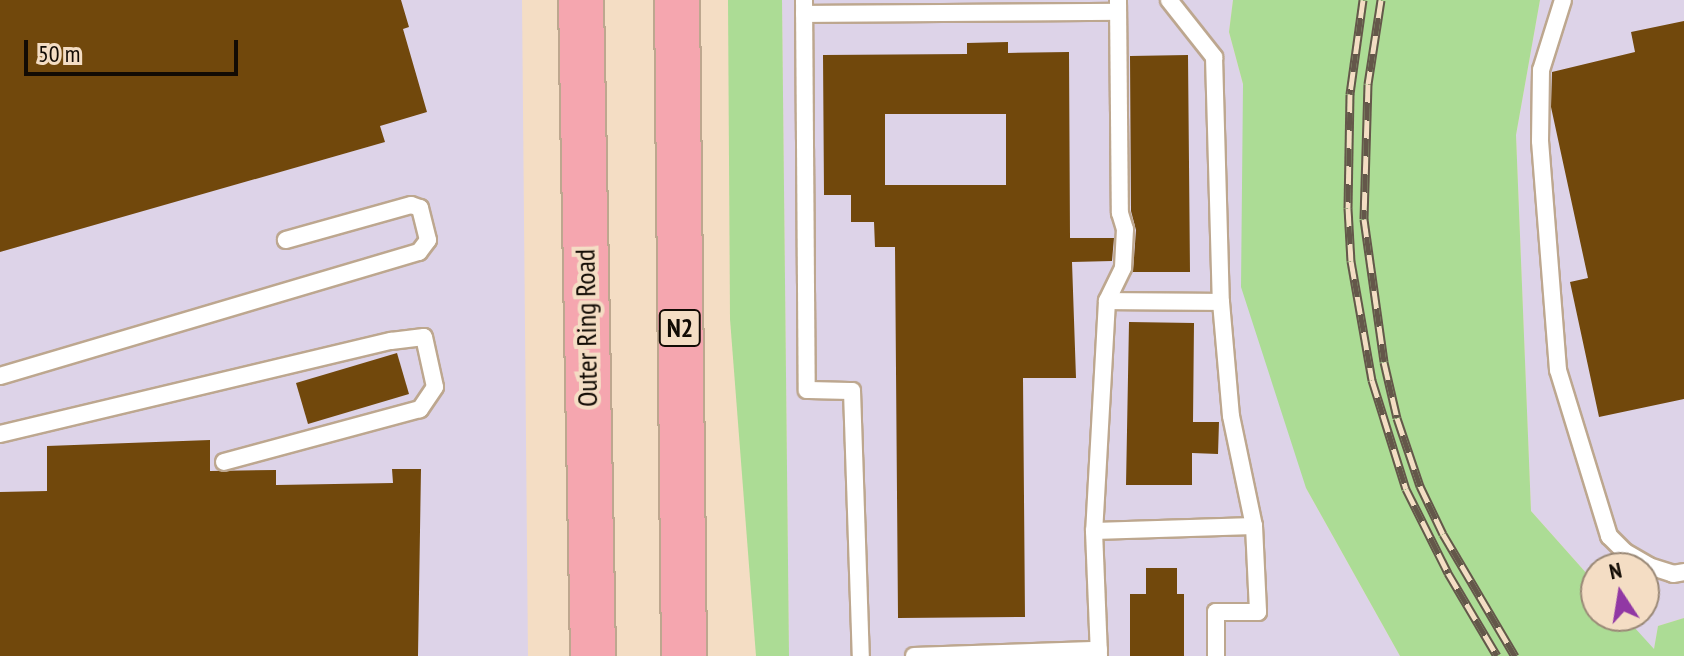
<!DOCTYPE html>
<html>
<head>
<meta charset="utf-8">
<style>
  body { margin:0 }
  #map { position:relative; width:1684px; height:656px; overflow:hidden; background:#f4ddc4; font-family:"PT Sans Narrow",sans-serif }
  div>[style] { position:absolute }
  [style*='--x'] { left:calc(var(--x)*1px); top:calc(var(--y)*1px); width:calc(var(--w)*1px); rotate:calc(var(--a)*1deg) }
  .industrial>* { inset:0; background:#ddd3e8 }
  .green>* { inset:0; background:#acdc95 }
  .building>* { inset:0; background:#71480c }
  .roads { filter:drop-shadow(2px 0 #bda78f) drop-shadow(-2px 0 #bda78f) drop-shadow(0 2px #bda78f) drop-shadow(0 -2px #bda78f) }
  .lane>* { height:16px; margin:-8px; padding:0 8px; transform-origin:8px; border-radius:8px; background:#fff }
  .highway>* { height:44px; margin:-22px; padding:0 22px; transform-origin:22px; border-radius:22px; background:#f5a6af }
  .rail>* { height:9px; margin-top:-4.5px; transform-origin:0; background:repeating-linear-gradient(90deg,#f4ddc4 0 18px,#64574a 0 36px); box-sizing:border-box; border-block:2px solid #64574a }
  span { translate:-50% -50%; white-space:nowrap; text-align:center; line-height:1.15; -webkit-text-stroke:8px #f4ddc4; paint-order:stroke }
  .shield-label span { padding:2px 6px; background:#f4ddc4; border:2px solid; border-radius:6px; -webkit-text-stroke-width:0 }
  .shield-label { font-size:26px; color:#120b04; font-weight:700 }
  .street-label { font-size:28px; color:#120b04 }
  .north { position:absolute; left:1580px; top:552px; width:80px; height:80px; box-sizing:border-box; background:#f4ddc4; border:2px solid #9a8977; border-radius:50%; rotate:348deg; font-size:22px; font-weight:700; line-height:32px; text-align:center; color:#120b04 }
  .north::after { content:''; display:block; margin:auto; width:28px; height:36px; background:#9138a4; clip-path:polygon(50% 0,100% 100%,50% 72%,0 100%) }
  .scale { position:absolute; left:24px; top:40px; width:214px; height:36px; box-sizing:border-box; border:4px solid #120b04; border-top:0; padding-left:10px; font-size:24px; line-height:28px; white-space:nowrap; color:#120b04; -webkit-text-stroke:6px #f4ddc4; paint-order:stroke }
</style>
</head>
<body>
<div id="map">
  <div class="industrial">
    <i style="clip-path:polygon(0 0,522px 0,528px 656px,0 656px)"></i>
    <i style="clip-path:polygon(782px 0,1233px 0,1229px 32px,1243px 84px,1306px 488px,1400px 656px,789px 656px)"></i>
    <i style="clip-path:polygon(1540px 0,1684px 0,1684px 618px,1658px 626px,1654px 650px,1624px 616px,1644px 616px,1644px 568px,1596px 568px,1596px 584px,1531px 511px,1516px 135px)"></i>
  </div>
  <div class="green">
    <i style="clip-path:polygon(728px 0,782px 0,789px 656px,756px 656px,730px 319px)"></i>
    <i style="clip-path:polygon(1233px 0,1540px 0,1516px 135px,1531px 511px,1596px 584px,1596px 616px,1624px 616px,1654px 649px,1658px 626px,1684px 618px,1684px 656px,1400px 656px,1306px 488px,1241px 287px,1243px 84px,1229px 32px)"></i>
  </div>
  <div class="building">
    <i style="clip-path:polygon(0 0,401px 0,409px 27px,403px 29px,427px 112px,380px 126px,385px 142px,0 252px)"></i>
    <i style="clip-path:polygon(1684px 21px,1684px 399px,1599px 417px,1570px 282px,1588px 278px,1551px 107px,1552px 72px,1635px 52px,1631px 32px)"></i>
    <i style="clip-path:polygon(evenodd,1008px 42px,1008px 53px,1069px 52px,1070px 238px,1114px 238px,1112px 261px,1072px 262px,1076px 378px,1023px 378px,1025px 617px,898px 618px,895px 247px,875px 247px,874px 222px,851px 222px,851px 195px,824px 195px,823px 55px,967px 54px,967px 43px,1008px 42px,885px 114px,1006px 114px,1006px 185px,885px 185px,885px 114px)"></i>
    <i style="clip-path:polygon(1188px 55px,1190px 272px,1133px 272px,1136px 230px,1131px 211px,1130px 56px)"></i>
    <i style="clip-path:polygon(1129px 322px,1194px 323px,1193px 422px,1219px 422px,1218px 454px,1192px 453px,1192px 485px,1126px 485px)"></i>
    <i style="clip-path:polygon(397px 353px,409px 394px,308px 424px,296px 383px)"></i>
    <i style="clip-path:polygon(210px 440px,210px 471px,276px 470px,276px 485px,393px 483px,392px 469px,421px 469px,418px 656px,0 656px,0 492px,47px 491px,47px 446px)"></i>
    <i style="clip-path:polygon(1146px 568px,1177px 568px,1177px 594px,1184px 594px,1184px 656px,1130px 656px,1130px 594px,1146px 594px)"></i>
  </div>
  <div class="roads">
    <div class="lane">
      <i style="--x:804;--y:0;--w:390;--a:89.6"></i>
      <i style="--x:807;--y:390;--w:45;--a:1.3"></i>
      <i style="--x:852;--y:391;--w:265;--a:88.1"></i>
      <i style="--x:1118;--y:0;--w:213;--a:89.5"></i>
      <i style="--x:1120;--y:213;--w:17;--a:73"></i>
      <i style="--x:1125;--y:229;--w:39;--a:93"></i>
      <i style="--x:1123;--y:268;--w:37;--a:116"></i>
      <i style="--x:1107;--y:301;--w:230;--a:93.2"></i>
      <i style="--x:1094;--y:531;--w:160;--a:-1.8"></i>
      <i style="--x:1169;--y:0;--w:73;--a:51.7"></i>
      <i style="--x:1214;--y:57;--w:245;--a:88.4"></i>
      <i style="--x:1221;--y:302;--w:114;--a:85"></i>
      <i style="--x:1231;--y:416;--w:112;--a:78.2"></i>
      <i style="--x:1254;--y:526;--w:86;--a:87.3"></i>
      <i style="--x:1258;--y:612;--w:42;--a:180"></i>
      <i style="--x:1216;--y:612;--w:44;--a:90"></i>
      <i style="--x:1563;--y:0;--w:73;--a:107.4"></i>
      <i style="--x:1541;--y:70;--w:71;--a:90.8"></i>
      <i style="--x:1540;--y:141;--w:230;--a:85.5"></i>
      <i style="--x:1558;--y:370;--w:174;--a:72.9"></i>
      <i style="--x:1609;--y:536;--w:23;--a:45"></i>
      <i style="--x:1625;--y:552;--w:28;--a:30"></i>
      <i style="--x:1649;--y:566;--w:25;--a:18"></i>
      <i style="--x:1673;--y:574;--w:11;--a:-10"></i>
      <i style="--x:804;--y:14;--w:313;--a:-0.4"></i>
      <i style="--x:1107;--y:301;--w:114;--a:0.5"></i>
      <i style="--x:0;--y:376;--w:437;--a:-16.5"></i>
      <i style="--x:419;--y:252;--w:15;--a:-53"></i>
      <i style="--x:428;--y:240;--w:33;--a:-104"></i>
      <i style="--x:420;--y:208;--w:9;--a:-162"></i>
      <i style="--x:411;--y:205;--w:130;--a:164.4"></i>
      <i style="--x:0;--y:434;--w:402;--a:-13.4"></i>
      <i style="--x:391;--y:341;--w:33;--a:-7"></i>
      <i style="--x:424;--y:337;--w:51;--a:77.6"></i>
      <i style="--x:435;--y:387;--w:27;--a:124"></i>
      <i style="--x:420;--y:409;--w:203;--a:164.9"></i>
      <i style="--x:1094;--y:531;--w:125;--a:87.7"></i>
      <i style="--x:914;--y:656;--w:185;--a:-1.9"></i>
    </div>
    <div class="highway">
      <i style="--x:581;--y:0;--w:656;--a:88.95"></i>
      <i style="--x:677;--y:0;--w:656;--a:89.39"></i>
    </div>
  </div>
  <div class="rail">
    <i style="--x:1363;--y:0;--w:95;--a:97.9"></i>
    <i style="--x:1350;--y:94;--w:114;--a:91"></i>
    <i style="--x:1348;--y:208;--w:53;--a:86.8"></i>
    <i style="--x:1351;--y:261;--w:121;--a:80"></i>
    <i style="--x:1372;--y:380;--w:114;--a:72.7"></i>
    <i style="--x:1406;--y:489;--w:94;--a:63.4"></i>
    <i style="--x:1448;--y:573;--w:96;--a:59.4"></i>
    <i style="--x:1381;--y:0;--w:85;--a:98.8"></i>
    <i style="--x:1368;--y:84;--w:135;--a:91.7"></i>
    <i style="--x:1364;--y:219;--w:144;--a:82"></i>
    <i style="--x:1384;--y:362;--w:57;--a:76.9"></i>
    <i style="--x:1397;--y:418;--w:72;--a:71.3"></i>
    <i style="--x:1420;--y:486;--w:53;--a:64.4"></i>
    <i style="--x:1443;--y:534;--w:142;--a:59.5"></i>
  </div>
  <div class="shield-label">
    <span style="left:680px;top:328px">N2</span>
  </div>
  <div class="street-label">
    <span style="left:586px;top:328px;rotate:-91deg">Outer Ring Road</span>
  </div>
  <div class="north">N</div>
  <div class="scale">50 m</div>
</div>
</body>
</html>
